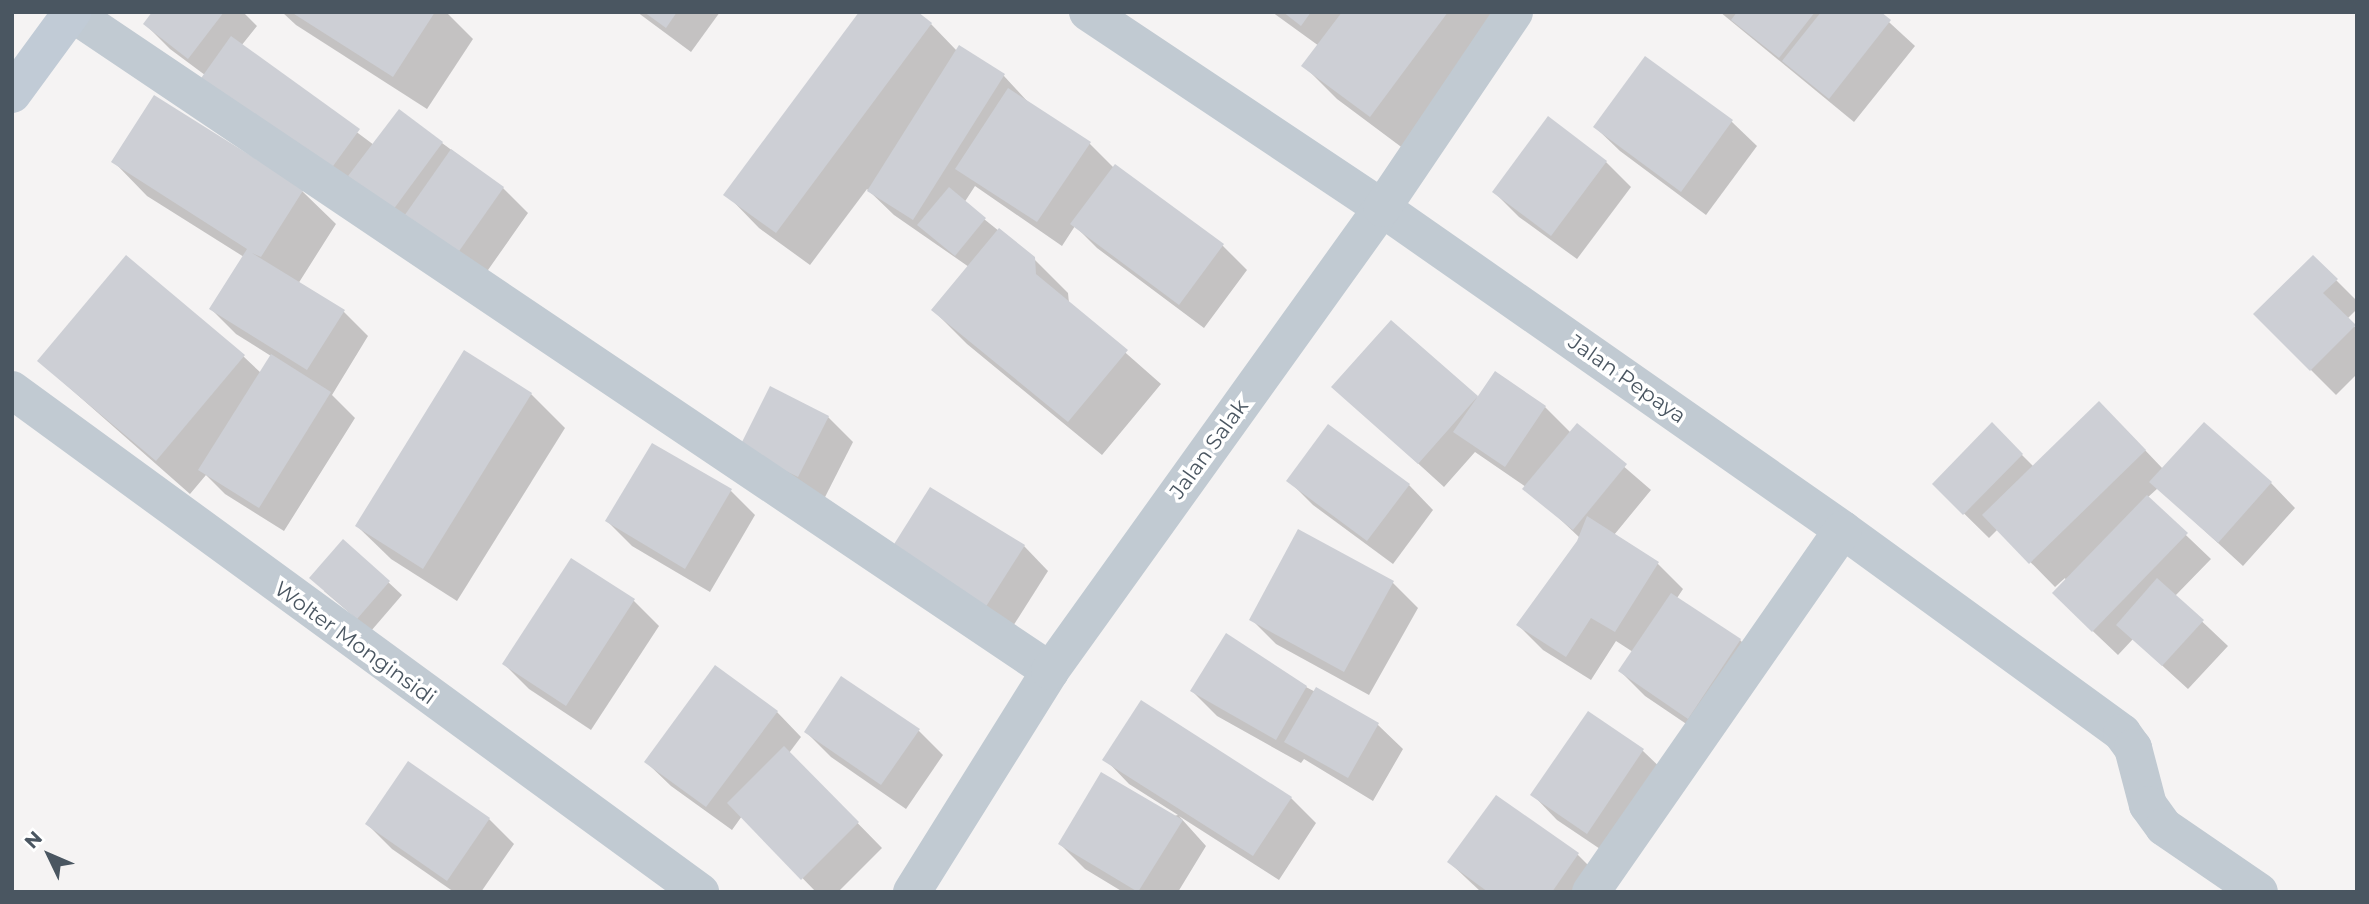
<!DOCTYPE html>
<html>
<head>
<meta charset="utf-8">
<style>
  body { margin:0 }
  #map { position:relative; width:2369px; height:904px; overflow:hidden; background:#f5f3f3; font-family:Montserrat,sans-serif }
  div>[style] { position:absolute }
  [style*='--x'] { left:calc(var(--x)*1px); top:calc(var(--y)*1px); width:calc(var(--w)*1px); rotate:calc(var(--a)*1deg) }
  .shadow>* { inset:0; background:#0003 }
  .building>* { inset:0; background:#cdcfd5 }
  .street>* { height:38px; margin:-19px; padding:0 19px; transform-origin:19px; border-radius:19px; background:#c1cad2 }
  .secondary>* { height:38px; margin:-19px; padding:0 19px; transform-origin:19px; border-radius:19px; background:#c1cbd6 }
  span { translate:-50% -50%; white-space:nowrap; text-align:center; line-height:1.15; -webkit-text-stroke:7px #fff; paint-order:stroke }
  .street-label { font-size:21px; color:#4a5661 }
  .frame { position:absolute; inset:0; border:14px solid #4a5661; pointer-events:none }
  .north { position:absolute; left:14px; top:820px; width:70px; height:70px; -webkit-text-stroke:5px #fff; paint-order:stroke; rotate:314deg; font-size:19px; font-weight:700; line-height:28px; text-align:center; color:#4a5661 }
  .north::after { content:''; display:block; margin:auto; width:24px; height:32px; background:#4a5661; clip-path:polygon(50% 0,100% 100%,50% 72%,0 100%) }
</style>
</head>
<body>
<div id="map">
  <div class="shadow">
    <i style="clip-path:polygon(154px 12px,243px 12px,257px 26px,241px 46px,374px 145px,442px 143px,503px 188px,528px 213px,481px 280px,170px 49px,145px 24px)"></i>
    <i style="clip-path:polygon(282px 12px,446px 12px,473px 39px,427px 109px,296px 25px)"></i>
    <i style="clip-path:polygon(637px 12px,720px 12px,691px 52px)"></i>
    <i style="clip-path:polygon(1272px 12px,1507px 12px,1404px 149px,1337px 99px,1304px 66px,1319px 46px)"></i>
    <i style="clip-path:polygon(1720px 12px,1878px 12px,1915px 46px,1854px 122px)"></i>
    <i style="clip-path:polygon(931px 24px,957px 51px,959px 47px,1004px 76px,1028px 102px,1089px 143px,1114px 168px,1223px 246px,1247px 270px,1204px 328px,1097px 248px,1075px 226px,1062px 246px,975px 186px,964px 203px,1034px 259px,1068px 293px,1069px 303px,1161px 384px,1102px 455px,967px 344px,933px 310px,969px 267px,894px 215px,867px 189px,810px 265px,759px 228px,726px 194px)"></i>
    <i style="clip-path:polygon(1645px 59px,1732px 122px,1757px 146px,1706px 215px,1620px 151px,1595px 127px)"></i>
    <i style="clip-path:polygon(114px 162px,302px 191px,336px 224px,298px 284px,344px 312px,368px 336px,332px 395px,355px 418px,284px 531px,225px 494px,206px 475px,190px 494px,39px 361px,243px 356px,261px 373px,271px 356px,236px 334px,211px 309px,244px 257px,147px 196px)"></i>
    <i style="clip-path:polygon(1606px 162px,1631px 187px,1577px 259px,1519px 217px,1494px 192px)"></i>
    <i style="clip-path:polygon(2313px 257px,2357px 301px,2357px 309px,2347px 319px,2357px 329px,2357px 374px,2336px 395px,2255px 314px)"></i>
    <i style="clip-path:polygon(1391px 322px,1479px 399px,1545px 407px,1571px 433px,1577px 426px,1651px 490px,1614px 535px,1658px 564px,1683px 589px,1677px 598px,1740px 640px,1765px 665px,1713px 742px,1645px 696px,1620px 671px,1633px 652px,1616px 641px,1591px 680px,1543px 650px,1518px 625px,1580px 538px,1526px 487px,1475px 452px,1444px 487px,1334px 387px)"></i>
    <i style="clip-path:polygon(531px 394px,565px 428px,457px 601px,391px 559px,357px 526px)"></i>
    <i style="clip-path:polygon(828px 417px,853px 442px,823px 501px,766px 472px)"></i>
    <i style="clip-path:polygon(1992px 425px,2034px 467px,2124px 428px,2163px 469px,2271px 483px,2295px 508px,2243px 566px,2158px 488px,2147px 498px,2211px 559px,2175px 596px,2228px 646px,2188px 689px,2133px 639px,2118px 655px,2079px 618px,2065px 578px,2055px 587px,1998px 529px,1989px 538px,1934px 484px)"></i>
    <i style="clip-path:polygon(1288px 480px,1409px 485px,1433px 510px,1393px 564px,1313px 505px)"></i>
    <i style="clip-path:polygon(731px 491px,755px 515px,710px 592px,632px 546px,607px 521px)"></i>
    <i style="clip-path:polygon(1299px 531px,1393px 583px,1418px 608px,1369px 695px,1276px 644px,1251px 619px)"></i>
    <i style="clip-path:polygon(344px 541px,402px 595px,371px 631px,324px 591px)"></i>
    <i style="clip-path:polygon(1024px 546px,1048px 571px,1010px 631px,918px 573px)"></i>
    <i style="clip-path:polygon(572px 560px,634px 601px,659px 626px,591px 730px,529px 689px,504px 664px)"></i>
    <i style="clip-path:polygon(1306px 687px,1378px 725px,1403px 749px,1373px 801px,1304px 759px,1301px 763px,1217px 716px,1192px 691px)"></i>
    <i style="clip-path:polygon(777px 712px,801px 737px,789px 753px,882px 848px,838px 892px,816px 892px,742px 816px,732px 830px,671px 786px,646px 762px)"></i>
    <i style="clip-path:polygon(1588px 714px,1643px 751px,1668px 775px,1612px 857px,1557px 820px,1533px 795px)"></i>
    <i style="clip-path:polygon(919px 731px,943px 755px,906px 809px,831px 757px,806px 732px)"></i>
    <i style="clip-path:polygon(1105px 759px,1291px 798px,1316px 823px,1279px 880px,1179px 816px,1206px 846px,1178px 892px,1123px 892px,1085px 869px,1060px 844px,1178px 815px,1129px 784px)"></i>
    <i style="clip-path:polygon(408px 764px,489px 819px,514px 844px,481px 892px,454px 892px,392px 849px,367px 824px)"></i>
    <i style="clip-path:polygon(1578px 855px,1602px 879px,1594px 892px,1481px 892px,1449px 862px)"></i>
  </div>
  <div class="building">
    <i style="clip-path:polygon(152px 12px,224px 12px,188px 59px,143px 24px)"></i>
    <i style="clip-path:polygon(291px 12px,435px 12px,393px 77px)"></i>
    <i style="clip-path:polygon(644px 12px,677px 12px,666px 28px)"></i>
    <i style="clip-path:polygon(859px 12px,918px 12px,932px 23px,776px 233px,723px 195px)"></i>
    <i style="clip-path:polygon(1283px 12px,1311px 12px,1301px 26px)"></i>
    <i style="clip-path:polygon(1342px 12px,1448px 12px,1370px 117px,1301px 66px)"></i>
    <i style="clip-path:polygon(1737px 12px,1815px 12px,1779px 58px,1731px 20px)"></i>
    <i style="clip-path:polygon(1821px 12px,1881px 12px,1891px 20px,1829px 99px,1782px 61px)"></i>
    <i style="clip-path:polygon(231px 36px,360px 129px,328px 173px,199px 81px)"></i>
    <i style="clip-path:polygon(959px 45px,1005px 74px,913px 220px,867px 191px)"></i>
    <i style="clip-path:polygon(1645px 56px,1733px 120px,1681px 192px,1593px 127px)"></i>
    <i style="clip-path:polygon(1008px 88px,1091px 142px,1037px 222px,955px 169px)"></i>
    <i style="clip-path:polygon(154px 95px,304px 189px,261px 257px,252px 253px,345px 310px,307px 370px,209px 309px,247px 249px,111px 162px)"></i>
    <i style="clip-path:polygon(399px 109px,443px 142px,393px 210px,348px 176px)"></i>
    <i style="clip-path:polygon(1548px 116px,1607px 161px,1551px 236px,1492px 192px)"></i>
    <i style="clip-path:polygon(451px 149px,504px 187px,455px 257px,402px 219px)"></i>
    <i style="clip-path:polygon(1115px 164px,1224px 244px,1179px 305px,1070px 224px)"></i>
    <i style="clip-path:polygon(949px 187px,986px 218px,955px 256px,917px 225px)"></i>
    <i style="clip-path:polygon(999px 228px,1035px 257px,1036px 274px,1128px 350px,1068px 422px,931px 310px)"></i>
    <i style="clip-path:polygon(126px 255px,245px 355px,156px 461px,37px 361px)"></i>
    <i style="clip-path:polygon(2313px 255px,2338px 279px,2323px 293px,2356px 325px,2310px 371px,2253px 314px)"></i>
    <i style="clip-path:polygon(1391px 320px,1478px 396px,1495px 371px,1546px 406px,1505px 467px,1453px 432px,1478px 396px,1418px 464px,1331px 387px)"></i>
    <i style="clip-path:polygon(464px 350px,532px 393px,423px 569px,355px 526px)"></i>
    <i style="clip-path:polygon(271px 354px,331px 392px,259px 508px,198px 470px)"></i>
    <i style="clip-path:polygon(770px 386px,829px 416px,798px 477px,739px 448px)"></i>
    <i style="clip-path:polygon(2099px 401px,2146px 450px,2029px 564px,1982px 515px)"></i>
    <i style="clip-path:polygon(1992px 422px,2023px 454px,1963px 515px,1932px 484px)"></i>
    <i style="clip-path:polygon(2204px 422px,2272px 482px,2218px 543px,2149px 482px)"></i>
    <i style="clip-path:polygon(1577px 423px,1627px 464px,1573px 530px,1522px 489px)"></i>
    <i style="clip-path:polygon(1328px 424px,1410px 484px,1367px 541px,1286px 481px)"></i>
    <i style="clip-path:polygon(652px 443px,732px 489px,685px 569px,605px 521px)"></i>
    <i style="clip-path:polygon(930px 487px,1025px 545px,985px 608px,891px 549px)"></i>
    <i style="clip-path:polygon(2147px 495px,2188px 533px,2092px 632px,2052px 593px)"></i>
    <i style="clip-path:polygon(1587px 516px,1659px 562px,1615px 632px,1591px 618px,1566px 657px,1516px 625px,1577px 541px)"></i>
    <i style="clip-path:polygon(1298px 529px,1394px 581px,1344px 672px,1249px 620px)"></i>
    <i style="clip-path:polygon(343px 539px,390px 581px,357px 619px,309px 578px)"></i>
    <i style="clip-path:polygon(571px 558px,635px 599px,566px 706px,502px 664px)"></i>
    <i style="clip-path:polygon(2157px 578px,2204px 620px,2162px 666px,2116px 625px)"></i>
    <i style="clip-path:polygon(1671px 593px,1741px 639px,1688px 719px,1618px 671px)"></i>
    <i style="clip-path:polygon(1226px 633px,1307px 686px,1276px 740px,1190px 691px)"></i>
    <i style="clip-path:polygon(715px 665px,778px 711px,706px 807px,644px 762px)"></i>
    <i style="clip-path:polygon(841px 676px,920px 729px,881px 785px,804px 732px)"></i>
    <i style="clip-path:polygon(1316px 687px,1379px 723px,1348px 778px,1284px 742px)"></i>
    <i style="clip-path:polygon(1141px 700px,1292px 797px,1253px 856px,1102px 760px)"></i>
    <i style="clip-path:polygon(1588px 711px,1644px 749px,1587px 834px,1530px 795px)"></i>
    <i style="clip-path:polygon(784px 746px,859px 822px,801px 880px,727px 803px)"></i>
    <i style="clip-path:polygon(408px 761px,490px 818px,447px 881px,365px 824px)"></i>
    <i style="clip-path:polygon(1101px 772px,1183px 820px,1138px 892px,1058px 844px)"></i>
    <i style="clip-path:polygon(1496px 795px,1579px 853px,1552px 892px,1488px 892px,1447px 862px)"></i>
  </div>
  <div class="street">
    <i style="--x:1088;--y:12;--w:353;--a:33.7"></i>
    <i style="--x:1382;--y:208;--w:562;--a:34.93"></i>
    <i style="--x:1843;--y:530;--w:345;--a:36"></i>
    <i style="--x:2122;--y:733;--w:19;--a:54"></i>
    <i style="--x:2133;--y:748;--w:59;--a:75.3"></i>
    <i style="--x:2148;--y:805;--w:27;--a:54"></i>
    <i style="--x:2164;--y:827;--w:115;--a:34.4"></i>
    <i style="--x:72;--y:13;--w:1179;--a:33.93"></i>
    <i style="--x:12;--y:390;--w:852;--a:36.12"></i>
    <i style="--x:912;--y:892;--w:261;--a:-58"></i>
    <i style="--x:1050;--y:671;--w:570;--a:-54.36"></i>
    <i style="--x:1382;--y:208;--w:236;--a:-56"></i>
    <i style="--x:1591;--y:892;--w:441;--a:-55.2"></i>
  </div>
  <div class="secondary">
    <i style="--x:12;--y:94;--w:102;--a:-53.8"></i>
  </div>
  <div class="street-label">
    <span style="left:1627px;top:379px;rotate:35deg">Jalan Pepaya</span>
    <span style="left:1209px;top:449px;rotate:-54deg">Jalan Salak</span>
    <span style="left:355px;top:643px;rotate:36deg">Wolter Monginsidi</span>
  </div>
  <div class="frame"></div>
  <div class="north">N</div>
</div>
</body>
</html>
